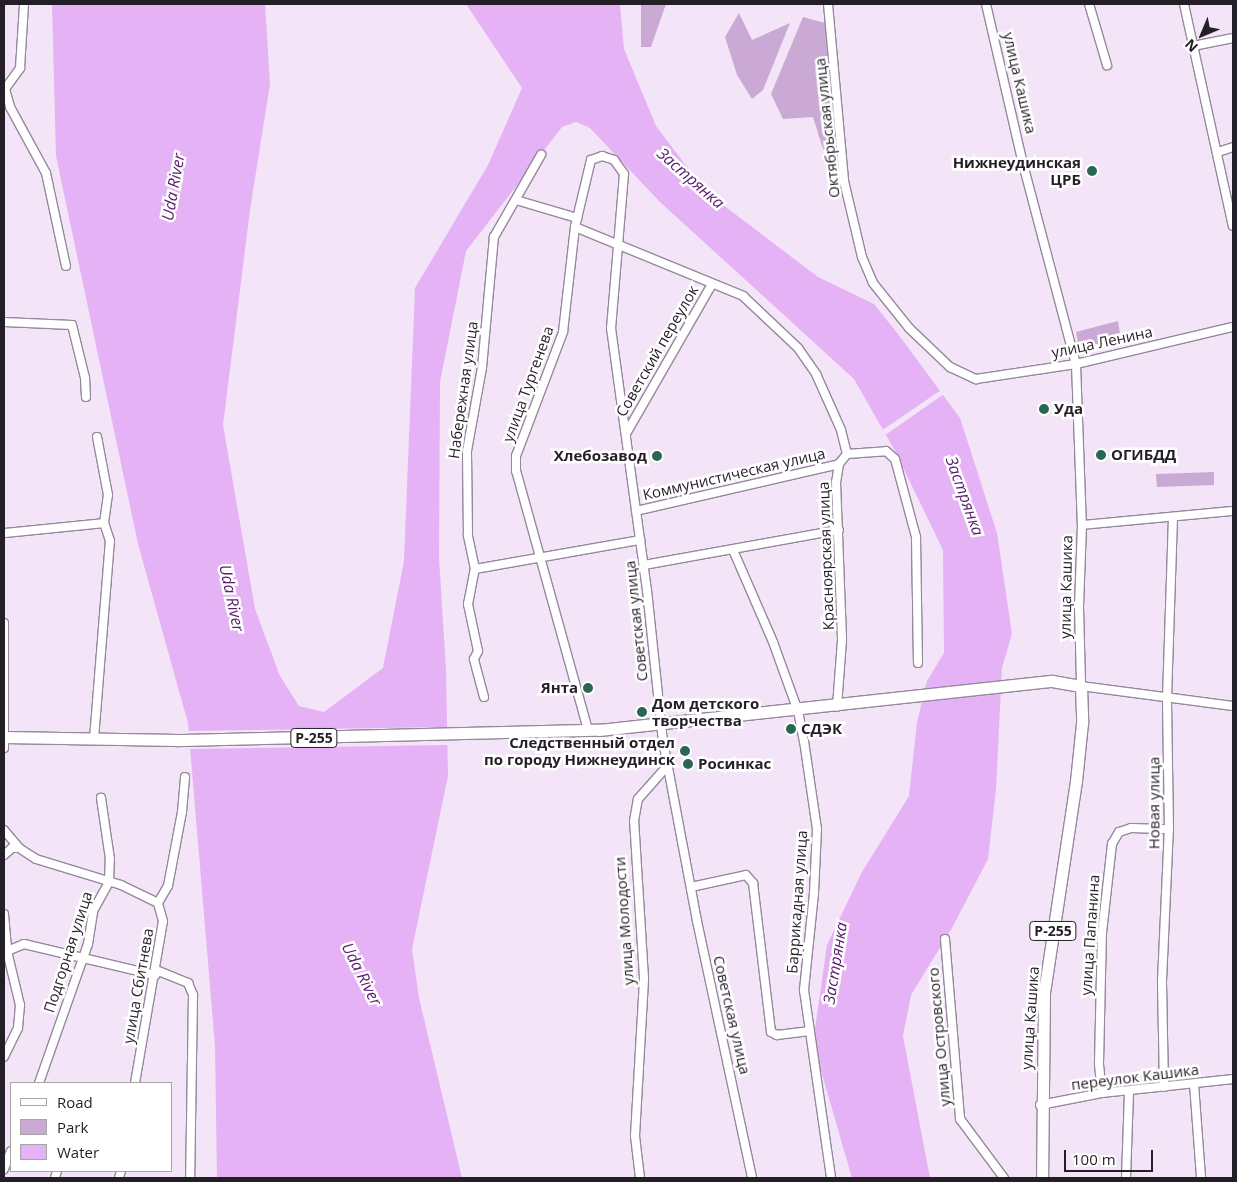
<!DOCTYPE html>
<html>
<head>
<meta charset="utf-8">
<style>
  body { margin:0 }
  #map { position:relative; width:1237px; height:1182px; overflow:hidden; background:#f3e4f8; font-family:"Open Sans",sans-serif }
  div>[style] { position:absolute }
  [style*='--x'] { left:calc(var(--x)*1px); top:calc(var(--y)*1px); width:calc(var(--w)*1px); rotate:calc(var(--a)*1deg) }
  .green>* { inset:0; background:#caaad4 }
  .water>* { inset:0; background:#e5b2f6 }
  .pier>* { inset:0; background:#f3e4f8 }
  .roads { filter:drop-shadow(1px 0 #96889b) drop-shadow(-1px 0 #96889b) drop-shadow(0 1px #96889b) drop-shadow(0 -1px #96889b) }
  .minor>* { height:8px; margin:-4px; padding:0 4px; transform-origin:4px; border-radius:4px; background:#fff }
  .highway>* { height:11px; margin:-5.5px; padding:0 5.5px; transform-origin:5.5px; border-radius:5.5px; background:#fff }
  .dots>* { width:14px; height:14px; translate:-50% -50%; box-sizing:border-box; border:2px solid #fff; border-radius:50% }
  span { translate:-50% -50%; white-space:nowrap; text-align:center; line-height:1.15; -webkit-text-stroke:5px #fff; paint-order:stroke }
  .shield-label span { padding:1px 4px; background:#fff; border:1px solid; border-radius:4px; -webkit-text-stroke-width:0 }
  .shield-label { font-size:14px; color:#241f26; font-weight:700 }
  .street-label { font-size:15px; color:#241f26 }
  .poi-label { font-size:15px; color:#241f26; font-weight:700 }
  .right { translate:-100% -50%; text-align:right }
  .left { translate:0 -50%; text-align:left }
  .water-label { font-size:16px; color:#581c6a; font-style:italic }
  .frame { position:absolute; inset:0; border:5px solid #241f26; pointer-events:none }
  .legend { position:absolute; left:10px; top:1082px; width:162px; height:90px; box-sizing:border-box; background:#fff; border:1px solid #a7a5a8; margin:0; padding:6px 9px; list-style:none; font-size:15px; color:#241f26 }
  .legend li { display:flex; align-items:center; gap:10px; height:25px }
  .legend b { width:25px; border:1px solid #a7a5a8 }
  .north { position:absolute; left:1177px; top:10px; width:50px; height:50px; -webkit-text-stroke:4px #fff; paint-order:stroke; rotate:225deg; font-size:14px; font-weight:700; line-height:20px; text-align:center; color:#241f26 }
  .north::after { content:''; display:block; margin:auto; width:18px; height:22px; background:#241f26; clip-path:polygon(50% 0,100% 100%,50% 72%,0 100%) }
  .scale { position:absolute; left:1064px; top:1150px; width:89px; height:22px; box-sizing:border-box; border:2px solid #241f26; border-top:0; padding-left:6px; font-size:15px; line-height:18px; white-space:nowrap; color:#241f26; -webkit-text-stroke:4px #fff; paint-order:stroke }
</style>
</head>
<body>
<div id="map">
  <div class="green">
    <i style="clip-path:polygon(641px 4px,666px 4px,651px 47px,641px 47px)"></i>
    <i style="clip-path:polygon(739px 13px,752px 40px,790px 23px,763px 90px,752px 99px,737px 75px,725px 37px)"></i>
    <i style="clip-path:polygon(803px 17px,825px 23px,834px 150px,823px 149px,813px 117px,783px 119px,771px 94px)"></i>
    <i style="clip-path:polygon(1118px 321px,1121px 340px,1079px 349px,1076px 332px)"></i>
    <i style="clip-path:polygon(1214px 472px,1214px 485px,1157px 487px,1156px 474px)"></i>
  </div>
  <div class="water">
    <i style="clip-path:polygon(52px 4px,265px 4px,270px 84px,250px 210px,223px 425px,255px 609px,280px 676px,299px 706px,324px 712px,383px 668px,404px 561px,415px 288px,488px 165px,522px 88px,466px 4px,620px 4px,624px 49px,656px 126px,706px 192px,818px 277px,874px 304px,898px 334px,960px 418px,997px 533px,1012px 634px,1002px 668px,996px 789px,988px 859px,952px 928px,911px 995px,903px 1036px,930px 1178px,852px 1178px,813px 1043px,827px 945px,862px 872px,909px 796px,917px 722px,927px 681px,944px 653px,943px 550px,895px 451px,854px 379px,659px 201px,590px 128px,576px 122px,562px 127px,466px 251px,440px 382px,439px 558px,446px 670px,448px 776px,412px 949px,419px 998px,462px 1178px,217px 1178px,215px 1046px,188px 723px,138px 544px,56px 156px)"></i>
  </div>
  <div class="pier">
    <i style="clip-path:polygon(941px 390px,944px 394px,884px 436px,881px 431px)"></i>
    <i style="clip-path:polygon(448px 727px,449px 745px,188px 749px,186px 731px)"></i>
  </div>
  <div class="roads">
    <div class="minor">
      <i style="--x:828;--y:4;--w:178;--a:84.8"></i>
      <i style="--x:844;--y:181;--w:78;--a:76.7"></i>
      <i style="--x:862;--y:257;--w:28;--a:67"></i>
      <i style="--x:873;--y:283;--w:58;--a:51.3"></i>
      <i style="--x:909;--y:328;--w:57;--a:43.6"></i>
      <i style="--x:950;--y:367;--w:29;--a:25"></i>
      <i style="--x:976;--y:379;--w:101;--a:-8.5"></i>
      <i style="--x:1076;--y:364;--w:161;--a:-13.3"></i>
      <i style="--x:986;--y:4;--w:164;--a:77"></i>
      <i style="--x:1023;--y:164;--w:207;--a:75.2"></i>
      <i style="--x:1076;--y:364;--w:161;--a:87.9"></i>
      <i style="--x:1082;--y:525;--w:82;--a:92.1"></i>
      <i style="--x:1079;--y:607;--w:79;--a:88.5"></i>
      <i style="--x:1081;--y:686;--w:153;--a:7.5"></i>
      <i style="--x:1089;--y:4;--w:64;--a:73.6"></i>
      <i style="--x:1184;--y:4;--w:227;--a:77.6"></i>
      <i style="--x:1193;--y:46;--w:41;--a:-11.3"></i>
      <i style="--x:5;--y:89;--w:19;--a:74"></i>
      <i style="--x:10;--y:107;--w:75;--a:61.4"></i>
      <i style="--x:46;--y:173;--w:95;--a:77.9"></i>
      <i style="--x:5;--y:89;--w:26;--a:-54"></i>
      <i style="--x:20;--y:68;--w:64;--a:-86.4"></i>
      <i style="--x:1218;--y:152;--w:16;--a:-18"></i>
      <i style="--x:516;--y:200;--w:64;--a:16.4"></i>
      <i style="--x:575;--y:227;--w:182;--a:22.3"></i>
      <i style="--x:743;--y:296;--w:76;--a:43.4"></i>
      <i style="--x:798;--y:348;--w:32;--a:55"></i>
      <i style="--x:816;--y:374;--w:61;--a:65.9"></i>
      <i style="--x:841;--y:430;--w:25;--a:76"></i>
      <i style="--x:847;--y:454;--w:13;--a:129"></i>
      <i style="--x:839;--y:464;--w:18;--a:99"></i>
      <i style="--x:836;--y:482;--w:158;--a:87.8"></i>
      <i style="--x:842;--y:640;--w:67;--a:94.3"></i>
      <i style="--x:4;--y:322;--w:68;--a:2.5"></i>
      <i style="--x:72;--y:325;--w:55;--a:76.2"></i>
      <i style="--x:85;--y:378;--w:19;--a:87"></i>
      <i style="--x:627;--y:432;--w:171;--a:-60.1"></i>
      <i style="--x:847;--y:454;--w:39;--a:-4"></i>
      <i style="--x:886;--y:451;--w:12;--a:42"></i>
      <i style="--x:895;--y:459;--w:81;--a:74.9"></i>
      <i style="--x:916;--y:537;--w:126;--a:89.1"></i>
      <i style="--x:636;--y:511;--w:208;--a:-13"></i>
      <i style="--x:1082;--y:525;--w:152;--a:-5.3"></i>
      <i style="--x:4;--y:533;--w:100;--a:-5.7"></i>
      <i style="--x:733;--y:550;--w:100;--a:66.5"></i>
      <i style="--x:773;--y:642;--w:73;--a:70.1"></i>
      <i style="--x:798;--y:711;--w:31;--a:79"></i>
      <i style="--x:804;--y:741;--w:89;--a:81.6"></i>
      <i style="--x:817;--y:829;--w:64;--a:92.7"></i>
      <i style="--x:814;--y:893;--w:98;--a:95.9"></i>
      <i style="--x:804;--y:990;--w:190;--a:81.8"></i>
      <i style="--x:644;--y:565;--w:198;--a:-10.2"></i>
      <i style="--x:475;--y:569;--w:168;--a:-10"></i>
      <i style="--x:4;--y:623;--w:125;--a:90"></i>
      <i style="--x:484;--y:697;--w:39;--a:-105"></i>
      <i style="--x:474;--y:659;--w:9;--a:-63"></i>
      <i style="--x:478;--y:651;--w:48;--a:-102"></i>
      <i style="--x:468;--y:604;--w:36;--a:-79"></i>
      <i style="--x:475;--y:569;--w:35;--a:-102"></i>
      <i style="--x:468;--y:535;--w:84;--a:-90.7"></i>
      <i style="--x:467;--y:451;--w:84;--a:-79.8"></i>
      <i style="--x:482;--y:368;--w:132;--a:-84.8"></i>
      <i style="--x:494;--y:237;--w:95;--a:-60.2"></i>
      <i style="--x:588;--y:730;--w:269;--a:-105.5"></i>
      <i style="--x:516;--y:471;--w:15;--a:-90"></i>
      <i style="--x:516;--y:456;--w:133;--a:-69.2"></i>
      <i style="--x:563;--y:332;--w:106;--a:-83.5"></i>
      <i style="--x:575;--y:227;--w:69;--a:-76.6"></i>
      <i style="--x:591;--y:160;--w:12;--a:-20"></i>
      <i style="--x:602;--y:156;--w:13;--a:18"></i>
      <i style="--x:614;--y:160;--w:17;--a:54"></i>
      <i style="--x:624;--y:174;--w:155;--a:94.8"></i>
      <i style="--x:611;--y:328;--w:264;--a:82.2"></i>
      <i style="--x:647;--y:590;--w:152;--a:84"></i>
      <i style="--x:663;--y:741;--w:183;--a:79.3"></i>
      <i style="--x:697;--y:921;--w:263;--a:77.9"></i>
      <i style="--x:94;--y:739;--w:199;--a:-85.4"></i>
      <i style="--x:110;--y:541;--w:19;--a:-108"></i>
      <i style="--x:104;--y:523;--w:28;--a:-82"></i>
      <i style="--x:108;--y:495;--w:59;--a:-100.7"></i>
      <i style="--x:4;--y:830;--w:23;--a:50"></i>
      <i style="--x:19;--y:848;--w:20;--a:33"></i>
      <i style="--x:36;--y:859;--w:89;--a:17"></i>
      <i style="--x:121;--y:885;--w:41;--a:25.9"></i>
      <i style="--x:4;--y:855;--w:11;--a:-41"></i>
      <i style="--x:12;--y:848;--w:7;--a:0"></i>
      <i style="--x:691;--y:887;--w:56;--a:-12.3"></i>
      <i style="--x:746;--y:875;--w:11;--a:49"></i>
      <i style="--x:753;--y:883;--w:150;--a:83.1"></i>
      <i style="--x:771;--y:1032;--w:7;--a:27"></i>
      <i style="--x:777;--y:1035;--w:33;--a:-7"></i>
      <i style="--x:4;--y:914;--w:37;--a:85"></i>
      <i style="--x:7;--y:951;--w:56;--a:76.5"></i>
      <i style="--x:20;--y:1005;--w:23;--a:95"></i>
      <i style="--x:18;--y:1028;--w:32;--a:116"></i>
      <i style="--x:945;--y:939;--w:181;--a:85.2"></i>
      <i style="--x:960;--y:1119;--w:74;--a:53.3"></i>
      <i style="--x:7;--y:951;--w:18;--a:-22"></i>
      <i style="--x:24;--y:944;--w:135;--a:13.3"></i>
      <i style="--x:156;--y:970;--w:35;--a:22"></i>
      <i style="--x:188;--y:983;--w:13;--a:67"></i>
      <i style="--x:193;--y:995;--w:183;--a:90.9"></i>
      <i style="--x:39;--y:1083;--w:147;--a:-70.6"></i>
      <i style="--x:88;--y:944;--w:33;--a:-81"></i>
      <i style="--x:93;--y:911;--w:33;--a:-61"></i>
      <i style="--x:109;--y:882;--w:23;--a:-88"></i>
      <i style="--x:110;--y:859;--w:62;--a:-98.4"></i>
      <i style="--x:135;--y:1083;--w:164;--a:-80.2"></i>
      <i style="--x:163;--y:921;--w:19;--a:-106"></i>
      <i style="--x:158;--y:903;--w:20;--a:-60"></i>
      <i style="--x:168;--y:886;--w:75;--a:-79.3"></i>
      <i style="--x:182;--y:812;--w:35;--a:-85"></i>
      <i style="--x:1194;--y:1084;--w:94;--a:85.7"></i>
      <i style="--x:1164;--y:1087;--w:106;--a:-91.1"></i>
      <i style="--x:1162;--y:981;--w:152;--a:-87.4"></i>
      <i style="--x:1169;--y:829;--w:131;--a:-90.9"></i>
      <i style="--x:1167;--y:698;--w:179;--a:-88.1"></i>
      <i style="--x:1102;--y:1093;--w:30;--a:-96"></i>
      <i style="--x:1099;--y:1063;--w:130;--a:-88.7"></i>
      <i style="--x:1102;--y:933;--w:90;--a:-83.6"></i>
      <i style="--x:1112;--y:844;--w:14;--a:-60"></i>
      <i style="--x:1119;--y:832;--w:13;--a:-18"></i>
      <i style="--x:1131;--y:828;--w:38;--a:2"></i>
      <i style="--x:1040;--y:1105;--w:63;--a:-11"></i>
      <i style="--x:1102;--y:1093;--w:132;--a:-6.1"></i>
      <i style="--x:4;--y:1169;--w:19;--a:-69"></i>
      <i style="--x:55;--y:1178;--w:7;--a:-74"></i>
      <i style="--x:119;--y:1178;--w:7;--a:-74"></i>
      <i style="--x:640;--y:1178;--w:42;--a:-96.8"></i>
      <i style="--x:635;--y:1136;--w:158;--a:-86.7"></i>
      <i style="--x:644;--y:978;--w:157;--a:-93.6"></i>
      <i style="--x:634;--y:821;--w:22;--a:-80"></i>
      <i style="--x:638;--y:799;--w:47;--a:-48.5"></i>
      <i style="--x:1126;--y:1178;--w:87;--a:-88"></i>
    </div>
    <div class="highway">
      <i style="--x:4;--y:737;--w:174;--a:1"></i>
      <i style="--x:178;--y:740;--w:421;--a:-1.4"></i>
      <i style="--x:599;--y:730;--w:456;--a:-6.2"></i>
      <i style="--x:1052;--y:681;--w:29;--a:10"></i>
      <i style="--x:1081;--y:686;--w:37;--a:88"></i>
      <i style="--x:1082;--y:723;--w:58;--a:95.9"></i>
      <i style="--x:1076;--y:781;--w:214;--a:98.6"></i>
      <i style="--x:1044;--y:993;--w:185;--a:90.6"></i>
    </div>
  </div>
  <div class="dots">
    <i style="left:1092px;top:171px;background:#2a6752"></i>
    <i style="left:1044px;top:409px;background:#2a6752"></i>
    <i style="left:1101px;top:455px;background:#2a6752"></i>
    <i style="left:657px;top:456px;background:#2a6752"></i>
    <i style="left:588px;top:688px;background:#2a6752"></i>
    <i style="left:642px;top:712px;background:#2a6752"></i>
    <i style="left:791px;top:729px;background:#2a6752"></i>
    <i style="left:685px;top:751px;background:#2a6752"></i>
    <i style="left:688px;top:764px;background:#2a6752"></i>
  </div>
  <div class="shield-label">
    <span style="left:314px;top:738px">Р-255</span>
    <span style="left:1053px;top:931px">Р-255</span>
  </div>
  <div class="street-label">
    <span style="left:1020px;top:83px;rotate:77deg">улица Кашика</span>
    <span style="left:827px;top:128px;rotate:-96deg">Октябрьская улица</span>
    <span style="left:1102px;top:342px;rotate:-12deg">улица Ленина</span>
    <span style="left:657px;top:351px;rotate:-60deg">Советский переулок</span>
    <span style="left:528px;top:384px;rotate:-70deg">улица Тургенева</span>
    <span style="left:463px;top:390px;rotate:-82deg">Набережная улица</span>
    <span style="left:734px;top:474px;rotate:-13deg">Коммунистическая улица</span>
    <span style="left:826px;top:556px;rotate:-92deg">Красноярская улица</span>
    <span style="left:1066px;top:587px;rotate:-89deg">улица Кашика</span>
    <span style="left:636px;top:621px;rotate:-96deg">Советская улица</span>
    <span style="left:1154px;top:803px;rotate:-90deg">Новая улица</span>
    <span style="left:797px;top:902px;rotate:-86deg">Баррикадная улица</span>
    <span style="left:624px;top:921px;rotate:-94deg">улица Молодости</span>
    <span style="left:1090px;top:935px;rotate:-86deg">улица Папанина</span>
    <span style="left:68px;top:952px;rotate:-72deg">Подгорная улица</span>
    <span style="left:138px;top:986px;rotate:-80deg">улица Сбитнева</span>
    <span style="left:732px;top:1015px;rotate:77deg">Советская улица</span>
    <span style="left:1030px;top:1018px;rotate:-86deg">улица Кашика</span>
    <span style="left:939px;top:1037px;rotate:-95deg">улица Островского</span>
    <span style="left:1135px;top:1077px;rotate:-7deg">переулок Кашика</span>
  </div>
  <div class="poi-label">
    <span class="right" style="left:1081px;top:171px">Нижнеудинская<br>ЦРБ</span>
    <span class="left" style="left:1054px;top:409px">Уда</span>
    <span class="left" style="left:1111px;top:455px">ОГИБДД</span>
    <span class="right" style="left:647px;top:456px">Хлебозавод</span>
    <span class="right" style="left:578px;top:688px">Янта</span>
    <span class="left" style="left:652px;top:712px">Дом детского<br>творчества</span>
    <span class="left" style="left:801px;top:729px">СДЭК</span>
    <span class="right" style="left:675px;top:751px">Следственный отдел<br>по городу Нижнеудинск</span>
    <span class="left" style="left:698px;top:764px">Росинкас</span>
  </div>
  <div class="water-label">
    <span style="left:691px;top:178px;rotate:41deg">Застрянка</span>
    <span style="left:173px;top:187px;rotate:-80deg">Uda River</span>
    <span style="left:965px;top:496px;rotate:70deg">Застрянка</span>
    <span style="left:232px;top:598px;rotate:78deg">Uda River</span>
    <span style="left:835px;top:963px;rotate:-81deg">Застрянка</span>
    <span style="left:362px;top:974px;rotate:63deg">Uda River</span>
  </div>
  <div class="frame"></div>
  <ul class="legend">
  <li><b style="height:6px;background:#fff"></b>Road</li>
  <li><b style="height:14px;background:#caaad4"></b>Park</li>
  <li><b style="height:14px;background:#e5b2f6"></b>Water</li>
  </ul>
  <div class="north">N</div>
  <div class="scale">100 m</div>
</div>
</body>
</html>
